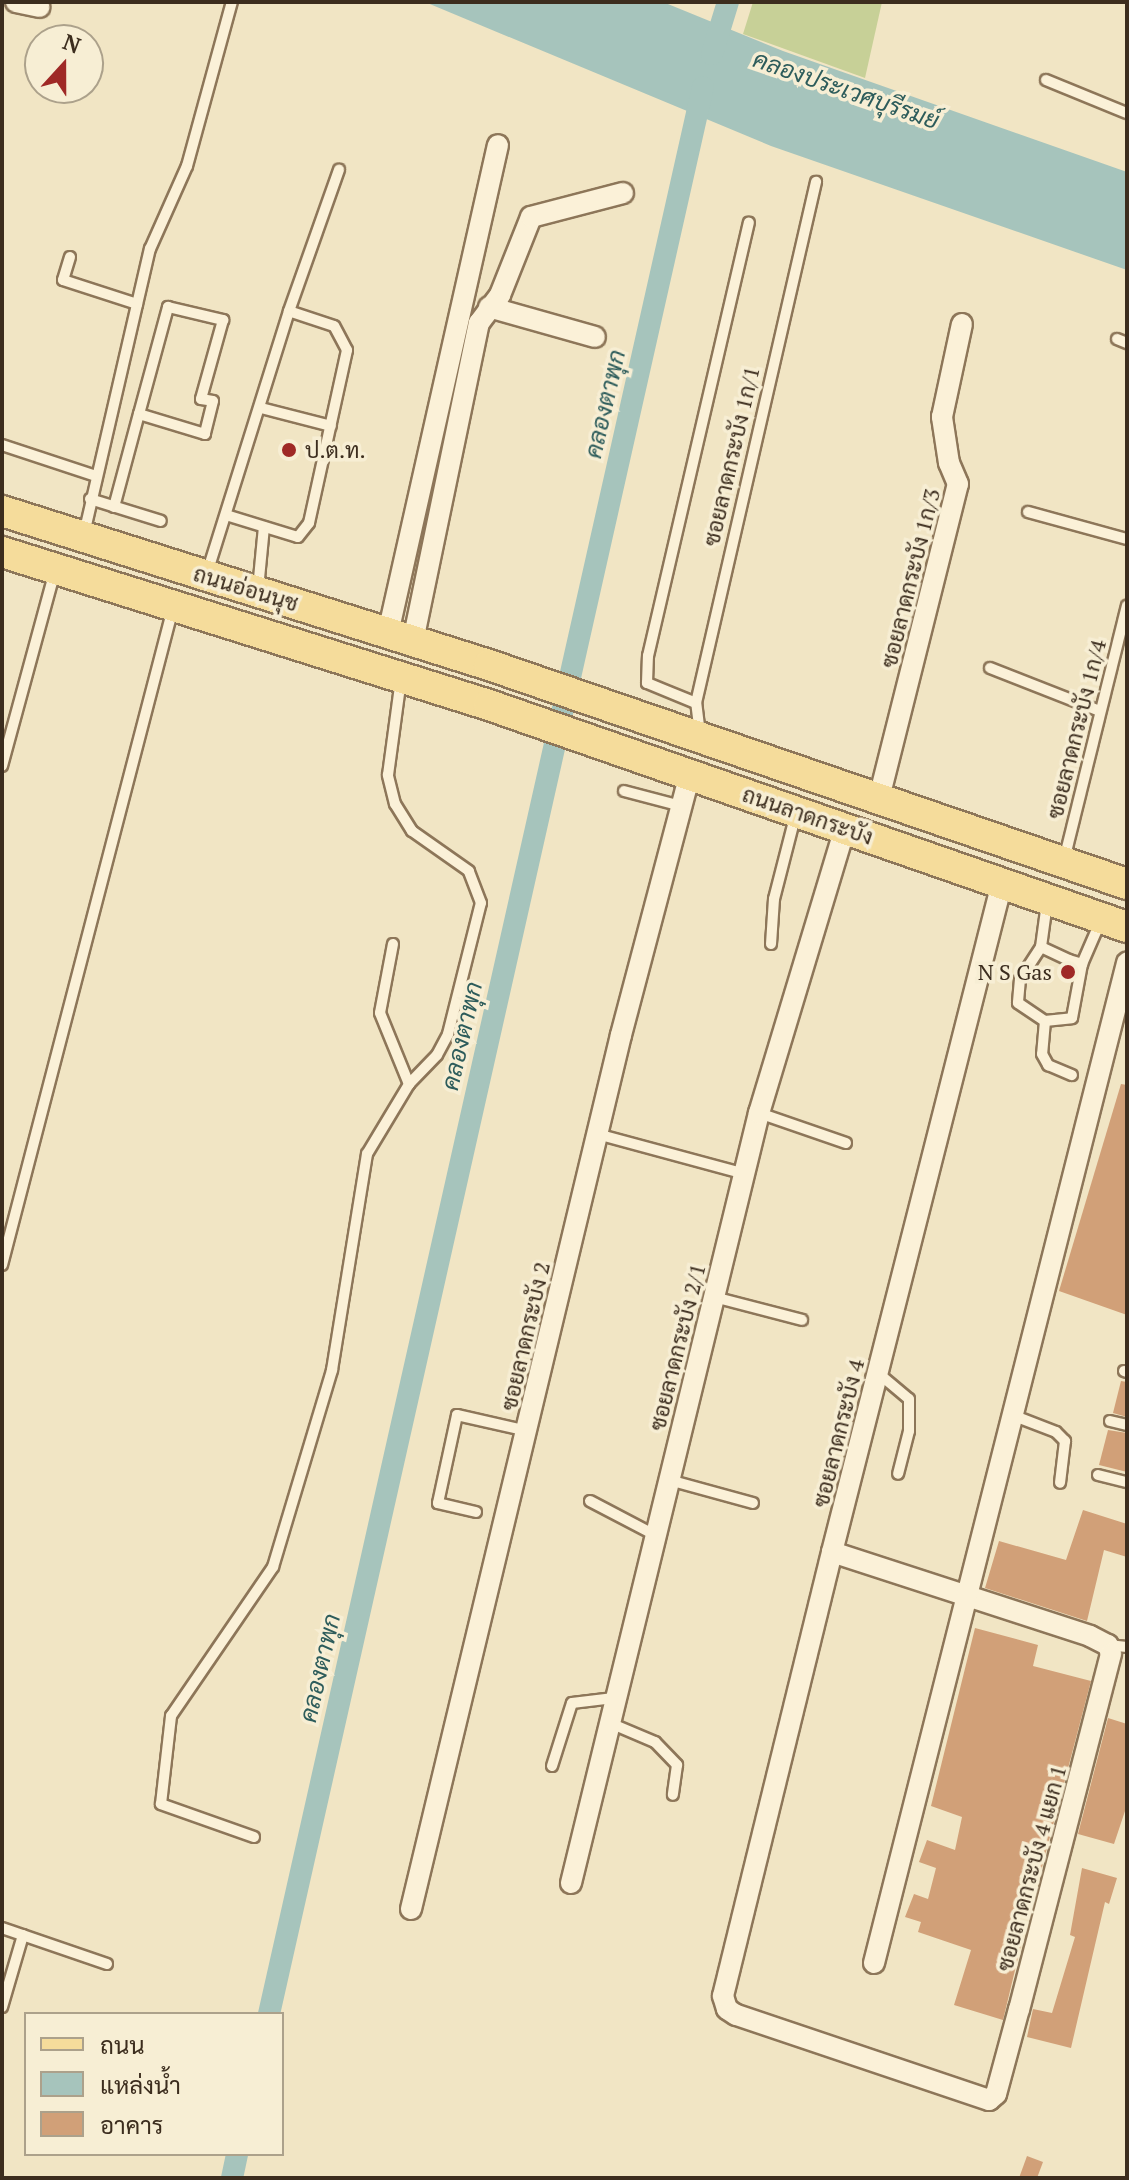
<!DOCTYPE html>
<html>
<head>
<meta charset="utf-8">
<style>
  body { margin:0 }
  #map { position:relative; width:1129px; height:2180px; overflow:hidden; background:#f1e5c4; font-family:"PT Serif",Sarabun,serif }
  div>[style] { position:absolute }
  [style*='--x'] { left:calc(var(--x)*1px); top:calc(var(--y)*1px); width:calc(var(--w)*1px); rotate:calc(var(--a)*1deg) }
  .green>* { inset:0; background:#c7d097 }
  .water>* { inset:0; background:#a6c4bc }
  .canal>* { height:22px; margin:-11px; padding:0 11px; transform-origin:11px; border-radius:11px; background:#a6c4bc }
  .building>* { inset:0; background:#d1a078 }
  .roads { filter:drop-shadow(2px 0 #8d7659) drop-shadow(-2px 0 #8d7659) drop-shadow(0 2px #8d7659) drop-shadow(0 -2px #8d7659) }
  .service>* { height:10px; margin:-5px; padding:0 5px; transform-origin:5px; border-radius:5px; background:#fbf1d8 }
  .minor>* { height:20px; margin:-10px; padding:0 10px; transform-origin:10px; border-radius:10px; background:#fbf1d8 }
  .primary>* { height:30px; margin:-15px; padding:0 15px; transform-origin:15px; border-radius:15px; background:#f5dc9b }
  .dots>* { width:22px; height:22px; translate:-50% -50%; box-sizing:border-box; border:4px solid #f7eed4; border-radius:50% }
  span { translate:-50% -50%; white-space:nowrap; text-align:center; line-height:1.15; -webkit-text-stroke:7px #f7eed4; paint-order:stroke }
  .poi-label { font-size:22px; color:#3c2d1e }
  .left { translate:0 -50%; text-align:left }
  .right { translate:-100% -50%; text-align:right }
  .street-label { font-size:22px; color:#3c2d1e }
  .water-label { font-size:24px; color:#2d5c5b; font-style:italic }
  .frame { position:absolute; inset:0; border:4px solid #3c2d1e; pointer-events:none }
  .legend { position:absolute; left:24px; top:2012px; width:260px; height:144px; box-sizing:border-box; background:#f7eed4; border:2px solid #aca18b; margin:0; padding:10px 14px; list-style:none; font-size:24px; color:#3c2d1e }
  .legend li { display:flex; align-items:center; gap:16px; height:40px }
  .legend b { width:40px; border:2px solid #aca18b }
  .north { position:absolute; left:24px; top:24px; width:80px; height:80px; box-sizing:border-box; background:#f7eed4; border:2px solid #aca18b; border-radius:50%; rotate:21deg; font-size:22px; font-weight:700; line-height:32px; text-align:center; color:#3c2d1e }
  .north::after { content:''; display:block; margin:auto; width:28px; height:36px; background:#9f2926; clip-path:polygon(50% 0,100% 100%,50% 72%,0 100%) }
</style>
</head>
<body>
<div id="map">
  <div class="green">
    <i style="clip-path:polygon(753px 2px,882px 2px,865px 78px,743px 34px)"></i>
  </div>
  <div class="water">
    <i style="clip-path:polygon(425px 2px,663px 2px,783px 51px,1127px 172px,1127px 270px,771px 146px)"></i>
  </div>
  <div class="canal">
    <i style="--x:712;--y:54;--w:54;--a:-72.9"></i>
    <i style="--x:269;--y:2014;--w:1975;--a:-77.31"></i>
    <i style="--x:232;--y:2178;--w:25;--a:-78"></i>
  </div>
  <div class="building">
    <i style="clip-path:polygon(1121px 1084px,1127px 1085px,1127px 1315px,1059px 1291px)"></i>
    <i style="clip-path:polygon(1121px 1381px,1127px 1382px,1127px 1417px,1113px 1413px)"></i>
    <i style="clip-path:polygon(1108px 1430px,1127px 1433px,1127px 1472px,1099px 1465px)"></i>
    <i style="clip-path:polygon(1083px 1510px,1127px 1524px,1127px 1557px,1104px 1550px,1087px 1621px,985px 1588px,999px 1541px,1066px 1560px)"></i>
    <i style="clip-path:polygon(975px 1628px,1038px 1645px,1033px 1666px,1091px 1681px,1041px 1871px,1009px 1933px,1023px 1937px,1003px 2020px,954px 2005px,971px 1950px,918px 1932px,921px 1922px,905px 1917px,914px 1894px,928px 1899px,936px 1868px,919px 1862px,927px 1840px,955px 1850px,962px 1817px,931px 1806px)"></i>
    <i style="clip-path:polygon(1108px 1718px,1127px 1724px,1127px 1805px,1114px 1844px,1078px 1834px)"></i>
    <i style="clip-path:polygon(1082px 1868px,1117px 1878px,1109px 1904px,1105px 1902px,1071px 2048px,1027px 2037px,1033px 2009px,1052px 2013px,1075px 1937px,1070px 1935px)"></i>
    <i style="clip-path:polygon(1027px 2156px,1043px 2162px,1037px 2178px,1019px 2178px)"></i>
  </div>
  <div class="roads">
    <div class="service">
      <i style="--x:1046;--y:80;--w:87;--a:22.2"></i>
      <i style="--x:70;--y:257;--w:24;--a:107"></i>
      <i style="--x:63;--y:280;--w:78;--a:18"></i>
      <i style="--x:1117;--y:339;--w:11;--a:22"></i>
      <i style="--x:261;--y:408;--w:72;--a:14.4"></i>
      <i style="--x:2;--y:445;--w:99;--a:18.3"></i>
      <i style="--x:90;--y:499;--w:74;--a:17.2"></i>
      <i style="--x:114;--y:507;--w:96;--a:-75"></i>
      <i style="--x:139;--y:414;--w:111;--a:-74.8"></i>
      <i style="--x:168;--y:307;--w:57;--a:13.3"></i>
      <i style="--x:223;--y:320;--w:82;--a:105.6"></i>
      <i style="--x:201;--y:399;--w:12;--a:9"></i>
      <i style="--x:213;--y:401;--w:34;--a:104"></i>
      <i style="--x:205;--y:434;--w:69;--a:-163.1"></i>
      <i style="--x:1028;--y:512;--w:103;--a:15.3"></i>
      <i style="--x:226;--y:515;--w:75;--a:17"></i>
      <i style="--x:298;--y:537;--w:18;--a:-52"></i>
      <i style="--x:309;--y:523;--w:177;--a:-77.6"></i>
      <i style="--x:347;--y:350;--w:27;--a:-118"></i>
      <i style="--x:334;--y:326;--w:47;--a:-161.6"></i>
      <i style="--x:84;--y:534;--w:293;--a:-77"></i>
      <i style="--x:150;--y:249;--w:91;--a:-66"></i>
      <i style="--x:187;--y:166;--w:170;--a:-74.7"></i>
      <i style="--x:207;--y:573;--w:275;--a:-72.6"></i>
      <i style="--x:289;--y:311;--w:150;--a:-70.5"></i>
      <i style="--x:258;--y:589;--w:62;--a:-84.5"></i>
      <i style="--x:990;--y:668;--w:118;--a:21.4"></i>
      <i style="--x:696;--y:703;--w:53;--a:-157.8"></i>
      <i style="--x:647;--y:683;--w:27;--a:-88"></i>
      <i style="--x:648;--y:656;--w:445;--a:-76.9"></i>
      <i style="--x:700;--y:734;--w:31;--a:-97"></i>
      <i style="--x:696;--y:703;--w:535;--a:-77.03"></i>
      <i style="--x:2;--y:766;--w:202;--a:-74.8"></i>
      <i style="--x:624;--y:791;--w:59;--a:14.7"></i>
      <i style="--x:1064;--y:860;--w:262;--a:-76.1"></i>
      <i style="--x:1047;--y:903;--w:44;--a:97.8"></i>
      <i style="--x:1041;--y:947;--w:31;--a:25"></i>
      <i style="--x:1069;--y:960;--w:14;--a:17"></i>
      <i style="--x:1082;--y:964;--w:48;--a:-66.6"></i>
      <i style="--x:393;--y:944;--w:70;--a:100.7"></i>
      <i style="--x:380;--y:1013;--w:77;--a:67.8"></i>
      <i style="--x:771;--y:944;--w:45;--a:-86.2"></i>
      <i style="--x:774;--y:899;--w:85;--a:-75.6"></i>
      <i style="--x:1041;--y:947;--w:38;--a:123"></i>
      <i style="--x:1020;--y:979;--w:24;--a:95"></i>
      <i style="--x:1018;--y:1003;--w:32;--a:34"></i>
      <i style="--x:1045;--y:1021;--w:33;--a:95"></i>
      <i style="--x:1042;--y:1054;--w:13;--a:61"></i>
      <i style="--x:1048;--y:1065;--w:26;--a:23"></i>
      <i style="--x:1045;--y:1021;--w:27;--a:-6"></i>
      <i style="--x:1072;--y:1018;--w:55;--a:-79.5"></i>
      <i style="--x:759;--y:1113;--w:92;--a:19"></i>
      <i style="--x:597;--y:1134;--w:153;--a:15.1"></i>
      <i style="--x:2;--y:1265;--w:679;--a:-75.41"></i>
      <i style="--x:714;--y:1297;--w:91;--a:14.6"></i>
      <i style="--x:1124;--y:1371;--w:3;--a:18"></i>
      <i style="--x:878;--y:1373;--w:40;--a:40"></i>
      <i style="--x:909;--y:1399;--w:32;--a:90"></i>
      <i style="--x:909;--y:1431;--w:44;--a:104.3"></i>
      <i style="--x:1012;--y:1415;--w:47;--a:21.1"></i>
      <i style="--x:1056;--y:1432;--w:13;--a:45"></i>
      <i style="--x:1065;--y:1441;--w:42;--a:96.8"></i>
      <i style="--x:1110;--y:1421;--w:17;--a:13"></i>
      <i style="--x:1098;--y:1475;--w:30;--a:14"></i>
      <i style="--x:669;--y:1480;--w:87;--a:15.3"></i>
      <i style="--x:590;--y:1501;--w:73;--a:27.6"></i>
      <i style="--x:476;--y:1512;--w:39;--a:-167"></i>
      <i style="--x:438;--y:1503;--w:90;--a:-77.8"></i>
      <i style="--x:457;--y:1415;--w:73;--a:12.7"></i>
      <i style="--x:1108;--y:1645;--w:19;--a:6"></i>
      <i style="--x:610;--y:1723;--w:49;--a:22.9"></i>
      <i style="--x:655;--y:1742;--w:32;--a:46"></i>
      <i style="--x:677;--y:1765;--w:30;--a:98"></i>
      <i style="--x:552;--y:1766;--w:66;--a:-72.4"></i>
      <i style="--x:572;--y:1703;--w:42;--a:-6.8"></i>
      <i style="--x:254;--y:1837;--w:99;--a:-160.5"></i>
      <i style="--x:161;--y:1804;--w:89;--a:-83.5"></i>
      <i style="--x:171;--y:1716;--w:181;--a:-55.6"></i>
      <i style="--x:273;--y:1567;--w:206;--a:-73.3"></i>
      <i style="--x:332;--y:1370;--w:219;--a:-80.8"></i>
      <i style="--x:367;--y:1154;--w:82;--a:-59"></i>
      <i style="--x:409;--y:1084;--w:40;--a:-46"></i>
      <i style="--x:437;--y:1055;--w:24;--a:-62"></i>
      <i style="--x:448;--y:1034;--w:135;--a:-75.9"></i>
      <i style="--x:481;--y:903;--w:34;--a:-111"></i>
      <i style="--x:469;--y:871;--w:70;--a:-144.9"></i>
      <i style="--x:412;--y:831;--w:32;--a:-122"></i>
      <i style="--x:395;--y:804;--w:30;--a:-104"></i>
      <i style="--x:388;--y:775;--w:97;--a:-82.3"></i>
      <i style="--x:2;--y:1928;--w:111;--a:18.9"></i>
      <i style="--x:2;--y:2007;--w:75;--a:-73.7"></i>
    </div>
    <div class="minor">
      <i style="--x:16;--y:2;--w:24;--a:12"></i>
      <i style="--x:489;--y:307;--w:110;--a:15.8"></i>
      <i style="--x:388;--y:633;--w:500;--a:-77.3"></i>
      <i style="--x:413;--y:641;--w:325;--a:-78.3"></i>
      <i style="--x:479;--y:323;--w:35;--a:-53"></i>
      <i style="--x:500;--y:295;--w:84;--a:-68.3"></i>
      <i style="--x:531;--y:217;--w:95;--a:-14.6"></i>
      <i style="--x:879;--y:798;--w:324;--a:-75.9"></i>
      <i style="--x:958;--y:484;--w:23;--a:-113"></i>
      <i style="--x:949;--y:463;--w:47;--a:-98.7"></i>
      <i style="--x:942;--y:417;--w:95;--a:-77.9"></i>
      <i style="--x:832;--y:1552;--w:271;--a:18"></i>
      <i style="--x:1090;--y:1636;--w:20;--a:27"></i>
      <i style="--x:1108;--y:1645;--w:9;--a:72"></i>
      <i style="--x:1111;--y:1654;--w:367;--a:104.5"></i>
      <i style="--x:1019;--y:2009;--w:88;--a:105.1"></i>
      <i style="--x:996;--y:2094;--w:9;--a:139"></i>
      <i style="--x:989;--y:2100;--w:267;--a:-161.4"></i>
      <i style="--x:736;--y:2015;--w:11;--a:-146"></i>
      <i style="--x:727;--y:2009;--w:14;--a:-107"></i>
      <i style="--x:723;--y:1996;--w:457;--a:-76.2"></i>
      <i style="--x:832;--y:1552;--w:690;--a:-75.74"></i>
      <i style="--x:571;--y:1883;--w:793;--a:-76.28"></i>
      <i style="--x:759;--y:1113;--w:298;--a:-73.2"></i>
      <i style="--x:411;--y:1909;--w:899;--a:-76.49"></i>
      <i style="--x:621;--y:1035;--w:270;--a:-75.2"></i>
      <i style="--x:874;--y:1963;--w:1032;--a:-75.8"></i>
    </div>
    <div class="primary">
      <i style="--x:2;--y:511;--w:511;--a:17.55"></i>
      <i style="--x:489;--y:665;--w:675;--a:18.95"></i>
      <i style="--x:2;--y:552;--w:510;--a:17.44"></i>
      <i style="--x:489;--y:705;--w:676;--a:19.19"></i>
    </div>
  </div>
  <div class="dots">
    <i style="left:289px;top:450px;background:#9f2926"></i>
    <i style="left:1068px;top:972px;background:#9f2926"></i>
  </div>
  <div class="poi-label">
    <span class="left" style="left:305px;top:450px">ป.ต.ท.</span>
    <span class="right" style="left:1052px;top:972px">N S Gas</span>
  </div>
  <div class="street-label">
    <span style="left:731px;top:456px;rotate:-77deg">ซอยลาดกระบัง 1ก/1</span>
    <span style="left:910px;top:578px;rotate:-76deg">ซอยลาดกระบัง 1ก/3</span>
    <span style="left:246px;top:588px;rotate:17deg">ถนนอ่อนนุช</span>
    <span style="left:1076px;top:729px;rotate:-76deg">ซอยลาดกระบัง 1ก/4</span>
    <span style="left:808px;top:815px;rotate:19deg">ถนนลาดกระบัง</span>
    <span style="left:525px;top:1336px;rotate:-77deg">ซอยลาดกระบัง 2</span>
    <span style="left:677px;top:1347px;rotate:-76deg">ซอยลาดกระบัง 2/1</span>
    <span style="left:838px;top:1433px;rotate:-76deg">ซอยลาดกระบัง 4</span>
    <span style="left:1031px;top:1868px;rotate:-75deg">ซอยลาดกระบัง 4 แยก 1</span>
  </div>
  <div class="water-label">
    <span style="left:846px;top:90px;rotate:19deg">คลองประเวศบุรีรมย์</span>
    <span style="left:605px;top:404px;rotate:-77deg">คลองตาพุก</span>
    <span style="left:462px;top:1036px;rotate:-77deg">คลองตาพุก</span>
    <span style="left:320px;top:1668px;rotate:-77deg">คลองตาพุก</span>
  </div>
  <div class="frame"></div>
  <ul class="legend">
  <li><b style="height:10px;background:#f5dc9b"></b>ถนน</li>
  <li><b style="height:22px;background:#a6c4bc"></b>แหล่งน้ำ</li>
  <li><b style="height:22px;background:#d1a078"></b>อาคาร</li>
  </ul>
  <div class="north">N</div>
</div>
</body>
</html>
